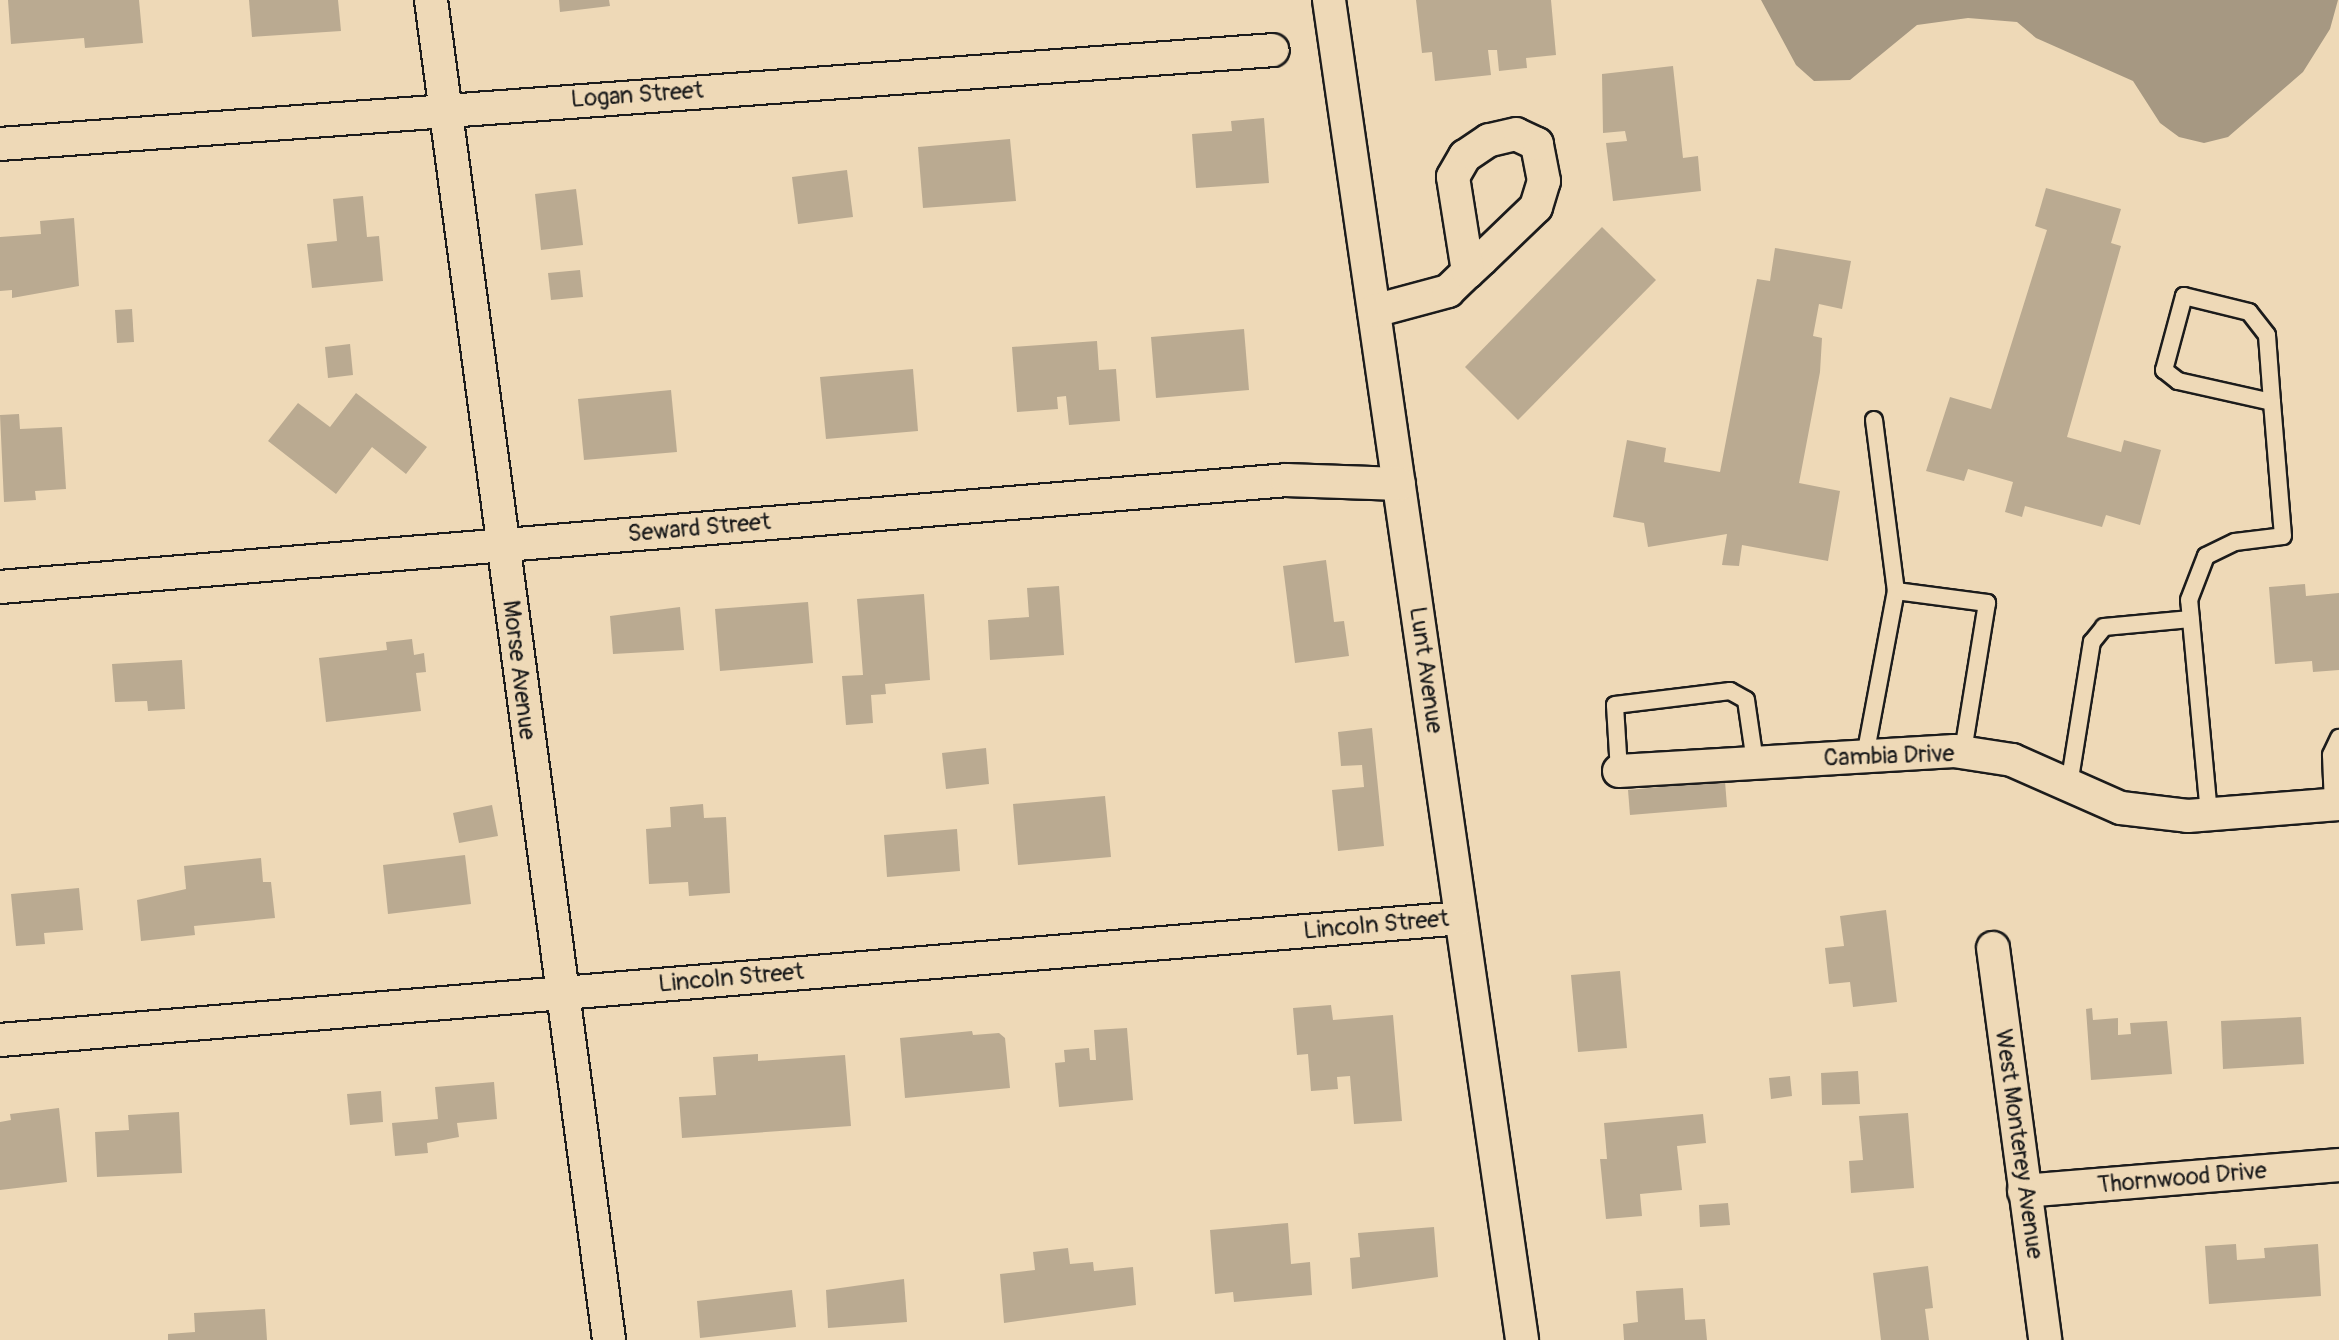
<!DOCTYPE html>
<html>
<head>
<meta charset="utf-8">
<style>
  body { margin:0 }
  #map { position:relative; width:2339px; height:1340px; overflow:hidden; background:#eed9b7; font-family:Pangolin,sans-serif }
  div>[style] { position:absolute }
  [style*='--x'] { left:calc(var(--x)*1px); top:calc(var(--y)*1px); width:calc(var(--w)*1px); rotate:calc(var(--a)*1deg) }
  .water>* { inset:0; background:#a69882 }
  .building>* { inset:0; background:#baaa91 }
  .roads { filter:drop-shadow(2px 0 #1c1c1c) drop-shadow(-2px 0 #1c1c1c) drop-shadow(0 2px #1c1c1c) drop-shadow(0 -2px #1c1c1c) }
  .service>* { height:16px; margin:-8px; padding:0 8px; transform-origin:8px; border-radius:8px; background:#eed9b7 }
  .minor>* { height:32px; margin:-16px; padding:0 16px; transform-origin:16px; border-radius:16px; background:#eed9b7 }
  span { translate:-50% -50%; white-space:nowrap; text-align:center; line-height:1.15; -webkit-text-stroke:6px #eed9b7; paint-order:stroke }
  .street-label { font-size:24px; color:#1c1c1c }
</style>
</head>
<body>
<div id="map">
  <div class="water">
    <i style="clip-path:polygon(1761px 0,2338px 0,2330px 29px,2303px 72px,2228px 137px,2204px 143px,2179px 137px,2160px 123px,2133px 81px,2036px 38px,2017px 22px,1968px 18px,1917px 25px,1850px 80px,1814px 81px,1796px 65px)"></i>
  </div>
  <div class="building">
    <i style="clip-path:polygon(8px 0,139px 0,143px 43px,85px 48px,84px 38px,11px 44px)"></i>
    <i style="clip-path:polygon(249px 0,338px 0,341px 31px,252px 37px)"></i>
    <i style="clip-path:polygon(559px 0,609px 0,610px 6px,560px 12px)"></i>
    <i style="clip-path:polygon(1416px 0,1551px 0,1556px 55px,1526px 58px,1527px 68px,1499px 71px,1497px 50px,1488px 50px,1491px 75px,1435px 81px,1432px 52px,1422px 53px)"></i>
    <i style="clip-path:polygon(1673px 66px,1683px 158px,1698px 156px,1701px 191px,1613px 201px,1606px 143px,1627px 141px,1625px 131px,1603px 133px,1602px 74px)"></i>
    <i style="clip-path:polygon(1264px 118px,1269px 183px,1196px 188px,1192px 134px,1232px 131px,1231px 121px)"></i>
    <i style="clip-path:polygon(1010px 139px,1016px 201px,923px 208px,918px 147px)"></i>
    <i style="clip-path:polygon(847px 170px,853px 217px,798px 224px,792px 177px)"></i>
    <i style="clip-path:polygon(2046px 188px,2121px 209px,2111px 243px,2121px 246px,2067px 437px,2121px 452px,2124px 440px,2161px 450px,2140px 525px,2106px 515px,2102px 527px,2025px 506px,2022px 517px,2005px 512px,2013px 482px,1968px 469px,1964px 481px,1926px 471px,1950px 397px,1991px 409px,2047px 230px,2035px 226px)"></i>
    <i style="clip-path:polygon(576px 189px,583px 245px,541px 250px,535px 194px)"></i>
    <i style="clip-path:polygon(363px 196px,367px 237px,379px 236px,383px 281px,312px 288px,307px 244px,337px 241px,333px 199px)"></i>
    <i style="clip-path:polygon(74px 218px,79px 286px,12px 298px,12px 290px,0 291px,0 237px,41px 234px,40px 221px)"></i>
    <i style="clip-path:polygon(1602px 227px,1656px 280px,1518px 420px,1465px 367px)"></i>
    <i style="clip-path:polygon(1775px 248px,1851px 261px,1842px 309px,1819px 304px,1813px 336px,1822px 338px,1820px 372px,1799px 483px,1840px 491px,1828px 561px,1742px 545px,1739px 566px,1722px 565px,1727px 534px,1648px 547px,1644px 523px,1613px 517px,1627px 440px,1666px 448px,1664px 462px,1720px 472px,1757px 279px,1770px 281px)"></i>
    <i style="clip-path:polygon(580px 270px,583px 297px,551px 300px,548px 273px)"></i>
    <i style="clip-path:polygon(132px 309px,134px 342px,117px 343px,115px 310px)"></i>
    <i style="clip-path:polygon(1244px 329px,1249px 390px,1156px 398px,1151px 337px)"></i>
    <i style="clip-path:polygon(1097px 341px,1099px 370px,1116px 369px,1120px 421px,1069px 425px,1066px 396px,1057px 397px,1058px 409px,1017px 412px,1012px 347px)"></i>
    <i style="clip-path:polygon(350px 344px,353px 375px,328px 378px,325px 347px)"></i>
    <i style="clip-path:polygon(913px 369px,918px 431px,826px 439px,820px 377px)"></i>
    <i style="clip-path:polygon(671px 390px,677px 452px,584px 460px,578px 399px)"></i>
    <i style="clip-path:polygon(356px 393px,427px 447px,406px 474px,372px 447px,336px 494px,268px 441px,298px 403px,330px 427px)"></i>
    <i style="clip-path:polygon(19px 414px,20px 429px,62px 427px,66px 489px,35px 491px,36px 500px,4px 502px,0 415px)"></i>
    <i style="clip-path:polygon(1326px 560px,1334px 622px,1344px 621px,1349px 656px,1295px 663px,1283px 566px)"></i>
    <i style="clip-path:polygon(2305px 584px,2306px 596px,2339px 593px,2339px 670px,2313px 672px,2312px 661px,2275px 664px,2269px 587px)"></i>
    <i style="clip-path:polygon(1059px 586px,1064px 655px,990px 660px,988px 620px,1029px 617px,1027px 588px)"></i>
    <i style="clip-path:polygon(924px 594px,930px 680px,885px 684px,886px 694px,871px 695px,873px 723px,846px 725px,842px 676px,863px 675px,857px 599px)"></i>
    <i style="clip-path:polygon(808px 602px,813px 663px,720px 671px,715px 609px)"></i>
    <i style="clip-path:polygon(680px 607px,684px 650px,613px 654px,610px 616px)"></i>
    <i style="clip-path:polygon(412px 639px,414px 655px,424px 653px,426px 672px,416px 673px,421px 711px,326px 722px,319px 658px,387px 650px,386px 642px)"></i>
    <i style="clip-path:polygon(182px 660px,185px 709px,148px 711px,147px 701px,115px 702px,112px 664px)"></i>
    <i style="clip-path:polygon(1372px 728px,1384px 846px,1338px 851px,1332px 790px,1364px 787px,1362px 765px,1341px 766px,1338px 732px)"></i>
    <i style="clip-path:polygon(986px 748px,989px 784px,946px 789px,942px 753px)"></i>
    <i style="clip-path:polygon(1725px 781px,1727px 807px,1630px 815px,1628px 790px)"></i>
    <i style="clip-path:polygon(1105px 796px,1111px 857px,1018px 865px,1013px 804px)"></i>
    <i style="clip-path:polygon(703px 804px,704px 818px,726px 817px,730px 893px,689px 896px,688px 882px,649px 884px,646px 829px,671px 827px,670px 807px)"></i>
    <i style="clip-path:polygon(492px 805px,498px 836px,459px 843px,453px 813px)"></i>
    <i style="clip-path:polygon(957px 829px,960px 871px,887px 877px,884px 835px)"></i>
    <i style="clip-path:polygon(465px 855px,471px 904px,388px 914px,383px 865px)"></i>
    <i style="clip-path:polygon(261px 858px,263px 882px,271px 882px,275px 918px,194px 926px,195px 935px,141px 941px,137px 900px,186px 889px,184px 866px)"></i>
    <i style="clip-path:polygon(79px 888px,83px 930px,44px 933px,45px 944px,16px 946px,11px 894px)"></i>
    <i style="clip-path:polygon(1886px 910px,1897px 1002px,1853px 1007px,1850px 982px,1829px 984px,1825px 948px,1844px 946px,1840px 916px)"></i>
    <i style="clip-path:polygon(1620px 971px,1627px 1048px,1578px 1052px,1571px 975px)"></i>
    <i style="clip-path:polygon(1331px 1005px,1333px 1020px,1393px 1015px,1402px 1121px,1354px 1124px,1350px 1076px,1337px 1077px,1338px 1089px,1311px 1091px,1308px 1054px,1297px 1055px,1293px 1008px)"></i>
    <i style="clip-path:polygon(2092px 1008px,2093px 1020px,2118px 1018px,2118px 1035px,2131px 1034px,2130px 1023px,2167px 1021px,2172px 1074px,2091px 1080px,2086px 1009px)"></i>
    <i style="clip-path:polygon(2301px 1017px,2304px 1064px,2223px 1069px,2221px 1021px)"></i>
    <i style="clip-path:polygon(1127px 1028px,1133px 1100px,1059px 1107px,1055px 1063px,1065px 1062px,1064px 1050px,1089px 1048px,1090px 1060px,1096px 1060px,1094px 1030px)"></i>
    <i style="clip-path:polygon(972px 1031px,973px 1035px,999px 1033px,1005px 1038px,1010px 1088px,905px 1098px,900px 1038px)"></i>
    <i style="clip-path:polygon(758px 1054px,758px 1061px,845px 1055px,851px 1126px,682px 1138px,679px 1097px,716px 1095px,713px 1057px)"></i>
    <i style="clip-path:polygon(1858px 1071px,1860px 1104px,1822px 1105px,1821px 1073px)"></i>
    <i style="clip-path:polygon(1790px 1076px,1792px 1096px,1771px 1099px,1769px 1078px)"></i>
    <i style="clip-path:polygon(494px 1082px,497px 1119px,457px 1123px,459px 1137px,427px 1143px,428px 1153px,395px 1156px,392px 1123px,438px 1119px,435px 1087px)"></i>
    <i style="clip-path:polygon(381px 1091px,383px 1122px,350px 1125px,347px 1094px)"></i>
    <i style="clip-path:polygon(59px 1108px,67px 1182px,0 1190px,0 1122px,11px 1120px,10px 1114px)"></i>
    <i style="clip-path:polygon(179px 1112px,182px 1173px,97px 1177px,95px 1132px,129px 1130px,128px 1115px)"></i>
    <i style="clip-path:polygon(1908px 1113px,1914px 1188px,1851px 1193px,1849px 1161px,1863px 1160px,1859px 1116px)"></i>
    <i style="clip-path:polygon(1703px 1114px,1706px 1143px,1677px 1146px,1682px 1190px,1640px 1194px,1642px 1216px,1606px 1219px,1600px 1159px,1607px 1159px,1604px 1123px)"></i>
    <i style="clip-path:polygon(1728px 1203px,1730px 1225px,1700px 1227px,1699px 1205px)"></i>
    <i style="clip-path:polygon(1288px 1223px,1291px 1264px,1310px 1262px,1312px 1295px,1234px 1302px,1233px 1292px,1215px 1294px,1210px 1230px)"></i>
    <i style="clip-path:polygon(1434px 1227px,1438px 1277px,1352px 1289px,1350px 1258px,1360px 1257px,1358px 1233px)"></i>
    <i style="clip-path:polygon(2236px 1244px,2237px 1260px,2265px 1258px,2264px 1248px,2318px 1244px,2321px 1296px,2209px 1304px,2205px 1246px)"></i>
    <i style="clip-path:polygon(1068px 1248px,1070px 1264px,1093px 1262px,1094px 1271px,1133px 1267px,1136px 1305px,1004px 1323px,1000px 1274px,1035px 1270px,1033px 1252px)"></i>
    <i style="clip-path:polygon(1928px 1266px,1933px 1308px,1925px 1309px,1929px 1340px,1881px 1340px,1873px 1273px)"></i>
    <i style="clip-path:polygon(904px 1279px,907px 1322px,828px 1328px,826px 1290px)"></i>
    <i style="clip-path:polygon(1683px 1288px,1685px 1320px,1705px 1319px,1707px 1340px,1624px 1340px,1623px 1324px,1638px 1322px,1636px 1291px)"></i>
    <i style="clip-path:polygon(792px 1290px,796px 1327px,700px 1338px,697px 1301px)"></i>
    <i style="clip-path:polygon(265px 1309px,267px 1340px,168px 1340px,168px 1334px,195px 1332px,194px 1313px)"></i>
  </div>
  <div class="roads">
    <div class="service">
      <i style="--x:1874;--y:420;--w:172;--a:82.7"></i>
      <i style="--x:1865;--y:756;--w:168;--a:-79.4"></i>
      <i style="--x:1896;--y:591;--w:92;--a:7.5"></i>
      <i style="--x:1987;--y:603;--w:151;--a:99.2"></i>
      <i style="--x:1619;--y:771;--w:66;--a:-93.5"></i>
      <i style="--x:1615;--y:705;--w:116;--a:-6.9"></i>
      <i style="--x:1730;--y:691;--w:18;--a:29"></i>
      <i style="--x:1746;--y:700;--w:63;--a:81.7"></i>
      <i style="--x:2069;--y:785;--w:145;--a:-80.9"></i>
      <i style="--x:2092;--y:642;--w:19;--a:-51"></i>
      <i style="--x:2104;--y:627;--w:87;--a:-5.3"></i>
      <i style="--x:2333;--y:805;--w:50;--a:-92.3"></i>
      <i style="--x:2331;--y:755;--w:19;--a:-65"></i>
      <i style="--x:2209;--y:814;--w:215;--a:-95.3"></i>
      <i style="--x:2189;--y:600;--w:47;--a:-68.9"></i>
      <i style="--x:2206;--y:556;--w:32;--a:-26"></i>
      <i style="--x:2235;--y:542;--w:48;--a:-7.1"></i>
      <i style="--x:2283;--y:536;--w:134;--a:-94.7"></i>
      <i style="--x:2272;--y:402;--w:67;--a:-94.3"></i>
      <i style="--x:2267;--y:335;--w:29;--a:-128"></i>
      <i style="--x:2249;--y:312;--w:67;--a:-166.2"></i>
      <i style="--x:2184;--y:296;--w:77;--a:105.1"></i>
      <i style="--x:2164;--y:370;--w:18;--a:38"></i>
      <i style="--x:2178;--y:381;--w:96;--a:12.6"></i>
    </div>
    <div class="minor">
      <i style="--x:431;--y:0;--w:1352;--a:82.43"></i>
      <i style="--x:1329;--y:0;--w:1354;--a:81.8"></i>
      <i style="--x:0;--y:144;--w:1276;--a:-4.22"></i>
      <i style="--x:1374;--y:311;--w:77;--a:-15.1"></i>
      <i style="--x:1448;--y:291;--w:28;--a:-44"></i>
      <i style="--x:1468;--y:272;--w:19;--a:-43"></i>
      <i style="--x:1482;--y:259;--w:75;--a:-43.9"></i>
      <i style="--x:1536;--y:207;--w:27;--a:-73"></i>
      <i style="--x:1544;--y:181;--w:38;--a:-101"></i>
      <i style="--x:1537;--y:144;--w:23;--a:-155"></i>
      <i style="--x:1516;--y:134;--w:28;--a:167"></i>
      <i style="--x:1489;--y:140;--w:29;--a:146"></i>
      <i style="--x:1465;--y:156;--w:24;--a:120"></i>
      <i style="--x:1453;--y:177;--w:96;--a:81"></i>
      <i style="--x:0;--y:587;--w:1291;--a:-4.75"></i>
      <i style="--x:1287;--y:480;--w:112;--a:2"></i>
      <i style="--x:1619;--y:771;--w:336;--a:-3.4"></i>
      <i style="--x:1954;--y:751;--w:59;--a:8.8"></i>
      <i style="--x:2012;--y:760;--w:119;--a:23.8"></i>
      <i style="--x:2121;--y:808;--w:67;--a:6.8"></i>
      <i style="--x:2188;--y:816;--w:151;--a:-4.5"></i>
      <i style="--x:1993;--y:948;--w:395;--a:82.4"></i>
      <i style="--x:0;--y:1040;--w:1466;--a:-4.77"></i>
      <i style="--x:2024;--y:1191;--w:316;--a:-4.7"></i>
    </div>
  </div>
  <div class="street-label">
    <span style="left:637px;top:95px;rotate:-4deg">Logan Street</span>
    <span style="left:699px;top:528px;rotate:-5deg">Seward Street</span>
    <span style="left:519px;top:670px;rotate:83deg">Morse Avenue</span>
    <span style="left:1426px;top:670px;rotate:82deg">Lunt Avenue</span>
    <span style="left:1889px;top:756px;rotate:-2deg">Cambia Drive</span>
    <span style="left:1376px;top:925px;rotate:-5deg">Lincoln Street</span>
    <span style="left:731px;top:978px;rotate:-5deg">Lincoln Street</span>
    <span style="left:2019px;top:1144px;rotate:82deg">West Monterey Avenue</span>
    <span style="left:2182px;top:1178px;rotate:-5deg">Thornwood Drive</span>
  </div>
</div>
</body>
</html>
